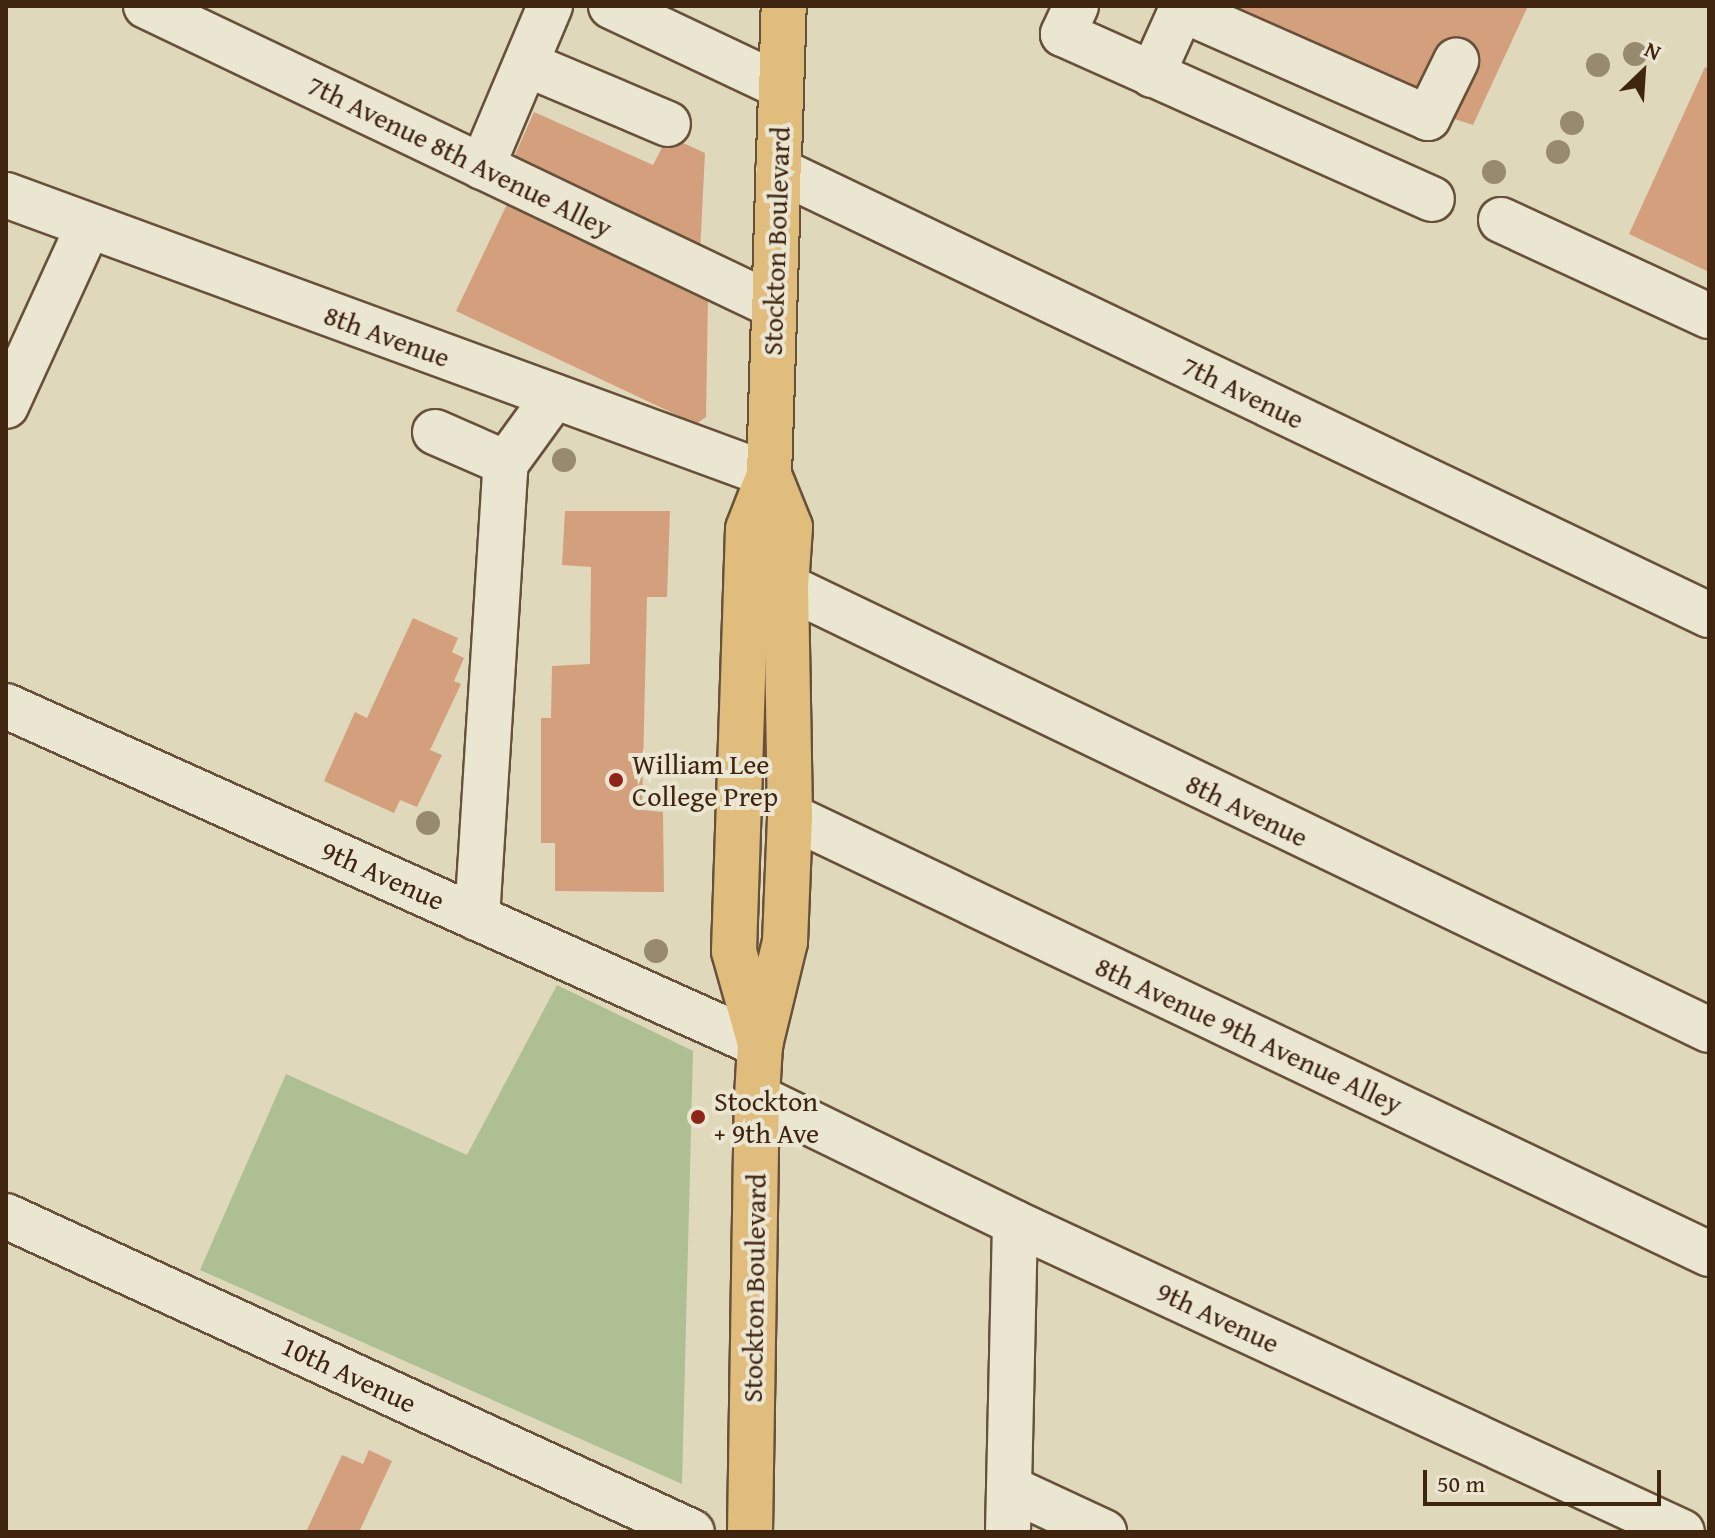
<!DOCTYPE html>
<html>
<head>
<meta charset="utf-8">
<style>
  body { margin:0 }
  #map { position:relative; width:1715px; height:1538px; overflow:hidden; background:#e0d8ba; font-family:"Gentium Book Plus",serif }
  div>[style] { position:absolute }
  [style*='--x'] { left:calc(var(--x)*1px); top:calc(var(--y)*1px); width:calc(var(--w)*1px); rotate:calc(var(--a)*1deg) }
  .green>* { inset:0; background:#aebf93 }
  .building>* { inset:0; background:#d39f7c }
  .roads { filter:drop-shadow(2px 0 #67513a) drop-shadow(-2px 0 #67513a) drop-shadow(0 2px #67513a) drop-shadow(0 -2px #67513a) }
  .minor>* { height:44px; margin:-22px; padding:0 22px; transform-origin:22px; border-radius:22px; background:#ebe6d2 }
  .major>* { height:44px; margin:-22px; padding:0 22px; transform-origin:22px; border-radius:22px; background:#e0bc7d }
  .trees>* { width:24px; height:24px; margin:-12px; border-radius:50%; background:#978a6f }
  .dots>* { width:22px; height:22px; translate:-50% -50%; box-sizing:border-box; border:4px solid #ebe6d2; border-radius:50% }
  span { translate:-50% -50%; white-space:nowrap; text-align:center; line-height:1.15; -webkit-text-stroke:8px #ebe6d2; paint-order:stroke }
  .street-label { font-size:28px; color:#3f2410 }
  .poi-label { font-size:28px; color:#3f2410 }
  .left { translate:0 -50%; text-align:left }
  .frame { position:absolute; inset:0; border:8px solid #3f2410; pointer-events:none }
  .north { position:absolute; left:1603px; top:32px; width:80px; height:80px; -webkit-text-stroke:6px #ebe6d2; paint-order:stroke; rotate:25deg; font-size:22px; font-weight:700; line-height:32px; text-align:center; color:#3f2410 }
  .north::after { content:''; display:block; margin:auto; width:28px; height:36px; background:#3f2410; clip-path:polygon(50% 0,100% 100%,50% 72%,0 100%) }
  .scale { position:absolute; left:1423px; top:1470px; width:238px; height:36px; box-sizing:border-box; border:4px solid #3f2410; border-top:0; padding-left:10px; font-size:24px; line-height:28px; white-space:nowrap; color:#3f2410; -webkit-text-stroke:6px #ebe6d2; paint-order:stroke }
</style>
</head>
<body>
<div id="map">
  <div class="green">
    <i style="clip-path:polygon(557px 985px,693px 1051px,682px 1484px,200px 1270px,286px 1074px,467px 1155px)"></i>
  </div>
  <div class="building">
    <i style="clip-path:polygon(1229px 6px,1528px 6px,1473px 125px,1439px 114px,1425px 142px,1275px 77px,1288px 40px,1226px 14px)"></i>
    <i style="clip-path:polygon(1705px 67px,1709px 69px,1709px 272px,1629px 234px)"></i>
    <i style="clip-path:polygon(534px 112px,653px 165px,668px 136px,705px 153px,700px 253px,510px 166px)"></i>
    <i style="clip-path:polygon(511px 196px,708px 297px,706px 417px,696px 424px,456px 311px)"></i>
    <i style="clip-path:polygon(565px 511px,670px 511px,667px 597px,647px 597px,642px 810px,663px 812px,664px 892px,555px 891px,555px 843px,541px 843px,541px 718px,551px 718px,552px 666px,590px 664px,591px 567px,562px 565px)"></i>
    <i style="clip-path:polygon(413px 618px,458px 638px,452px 652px,464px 658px,454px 681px,461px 684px,430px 750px,442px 755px,417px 807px,400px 800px,394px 813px,324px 781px,355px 712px,367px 718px)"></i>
    <i style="clip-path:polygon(369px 1450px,392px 1461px,359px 1532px,306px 1532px,342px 1455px,363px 1464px)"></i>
  </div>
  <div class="roads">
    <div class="minor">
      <i style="--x:146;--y:6;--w:696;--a:25.53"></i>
      <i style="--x:611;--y:6;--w:187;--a:25.3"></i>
      <i style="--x:1076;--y:6;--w:31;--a:115"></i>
      <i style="--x:1063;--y:34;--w:404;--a:24.1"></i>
      <i style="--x:1181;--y:9;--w:270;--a:23.8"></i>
      <i style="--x:1428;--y:118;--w:64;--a:-63.8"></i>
      <i style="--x:526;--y:64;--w:154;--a:22.9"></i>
      <i style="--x:1152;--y:75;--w:76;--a:-65.8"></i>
      <i style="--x:482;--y:167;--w:175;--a:-67.1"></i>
      <i style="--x:778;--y:170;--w:1032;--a:25.55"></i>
      <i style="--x:6;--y:195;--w:813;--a:20.15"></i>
      <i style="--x:1501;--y:220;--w:229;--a:24.8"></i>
      <i style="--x:6;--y:406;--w:197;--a:-65.4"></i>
      <i style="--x:435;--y:432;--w:77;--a:23.6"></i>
      <i style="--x:786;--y:586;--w:1024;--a:25.69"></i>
      <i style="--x:6;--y:706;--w:827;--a:24.21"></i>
      <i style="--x:790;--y:816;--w:1018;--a:25.48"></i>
      <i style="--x:477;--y:918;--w:456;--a:-86.4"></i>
      <i style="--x:506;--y:463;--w:82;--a:-54"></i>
      <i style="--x:757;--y:1097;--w:287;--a:26"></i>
      <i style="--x:1015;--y:1223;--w:735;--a:24.86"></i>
      <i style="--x:6;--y:1216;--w:755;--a:24.73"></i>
      <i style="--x:1009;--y:1488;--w:105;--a:24.9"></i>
      <i style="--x:1008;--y:1532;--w:309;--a:-88.7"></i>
    </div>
    <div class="major">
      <i style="--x:759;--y:1040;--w:92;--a:-105.7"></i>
      <i style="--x:734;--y:951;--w:422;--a:-88.1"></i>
      <i style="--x:748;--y:529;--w:58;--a:-68.7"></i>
      <i style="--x:769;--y:475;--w:469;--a:-88.2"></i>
      <i style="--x:750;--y:1532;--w:435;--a:-89.1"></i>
      <i style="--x:757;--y:1097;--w:52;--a:-86.7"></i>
      <i style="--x:760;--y:1045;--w:106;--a:-76.4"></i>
      <i style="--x:785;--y:942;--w:126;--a:-87.7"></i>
      <i style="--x:790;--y:816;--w:230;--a:-91"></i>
      <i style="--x:786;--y:586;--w:59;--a:-86.1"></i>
      <i style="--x:790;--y:527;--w:56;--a:-112"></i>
    </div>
  </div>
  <div class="trees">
    <i style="left:1635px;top:54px"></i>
    <i style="left:1598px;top:65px"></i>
    <i style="left:1572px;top:123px"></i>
    <i style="left:1558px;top:152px"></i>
    <i style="left:1494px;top:172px"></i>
    <i style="left:564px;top:460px"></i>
    <i style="left:428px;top:823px"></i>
    <i style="left:656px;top:951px"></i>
  </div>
  <div class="dots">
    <i style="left:616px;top:780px;background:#8f2418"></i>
    <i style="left:698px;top:1117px;background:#8f2418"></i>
  </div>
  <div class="street-label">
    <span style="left:460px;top:156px;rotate:26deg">7th Avenue 8th Avenue Alley</span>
    <span style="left:776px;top:241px;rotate:-88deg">Stockton Boulevard</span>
    <span style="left:387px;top:336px;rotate:20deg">8th Avenue</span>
    <span style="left:1243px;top:392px;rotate:26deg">7th Avenue</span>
    <span style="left:1247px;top:810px;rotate:26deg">8th Avenue</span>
    <span style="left:383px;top:875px;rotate:24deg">9th Avenue</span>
    <span style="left:1249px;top:1035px;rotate:25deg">8th Avenue 9th Avenue Alley</span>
    <span style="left:754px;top:1288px;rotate:-89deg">Stockton Boulevard</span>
    <span style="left:1218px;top:1317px;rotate:25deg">9th Avenue</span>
    <span style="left:349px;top:1374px;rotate:25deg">10th Avenue</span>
  </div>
  <div class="poi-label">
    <span class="left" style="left:632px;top:780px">William Lee<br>College Prep</span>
    <span class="left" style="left:714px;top:1117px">Stockton<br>+ 9th Ave</span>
  </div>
  <div class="frame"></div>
  <div class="north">N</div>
  <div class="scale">50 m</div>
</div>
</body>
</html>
